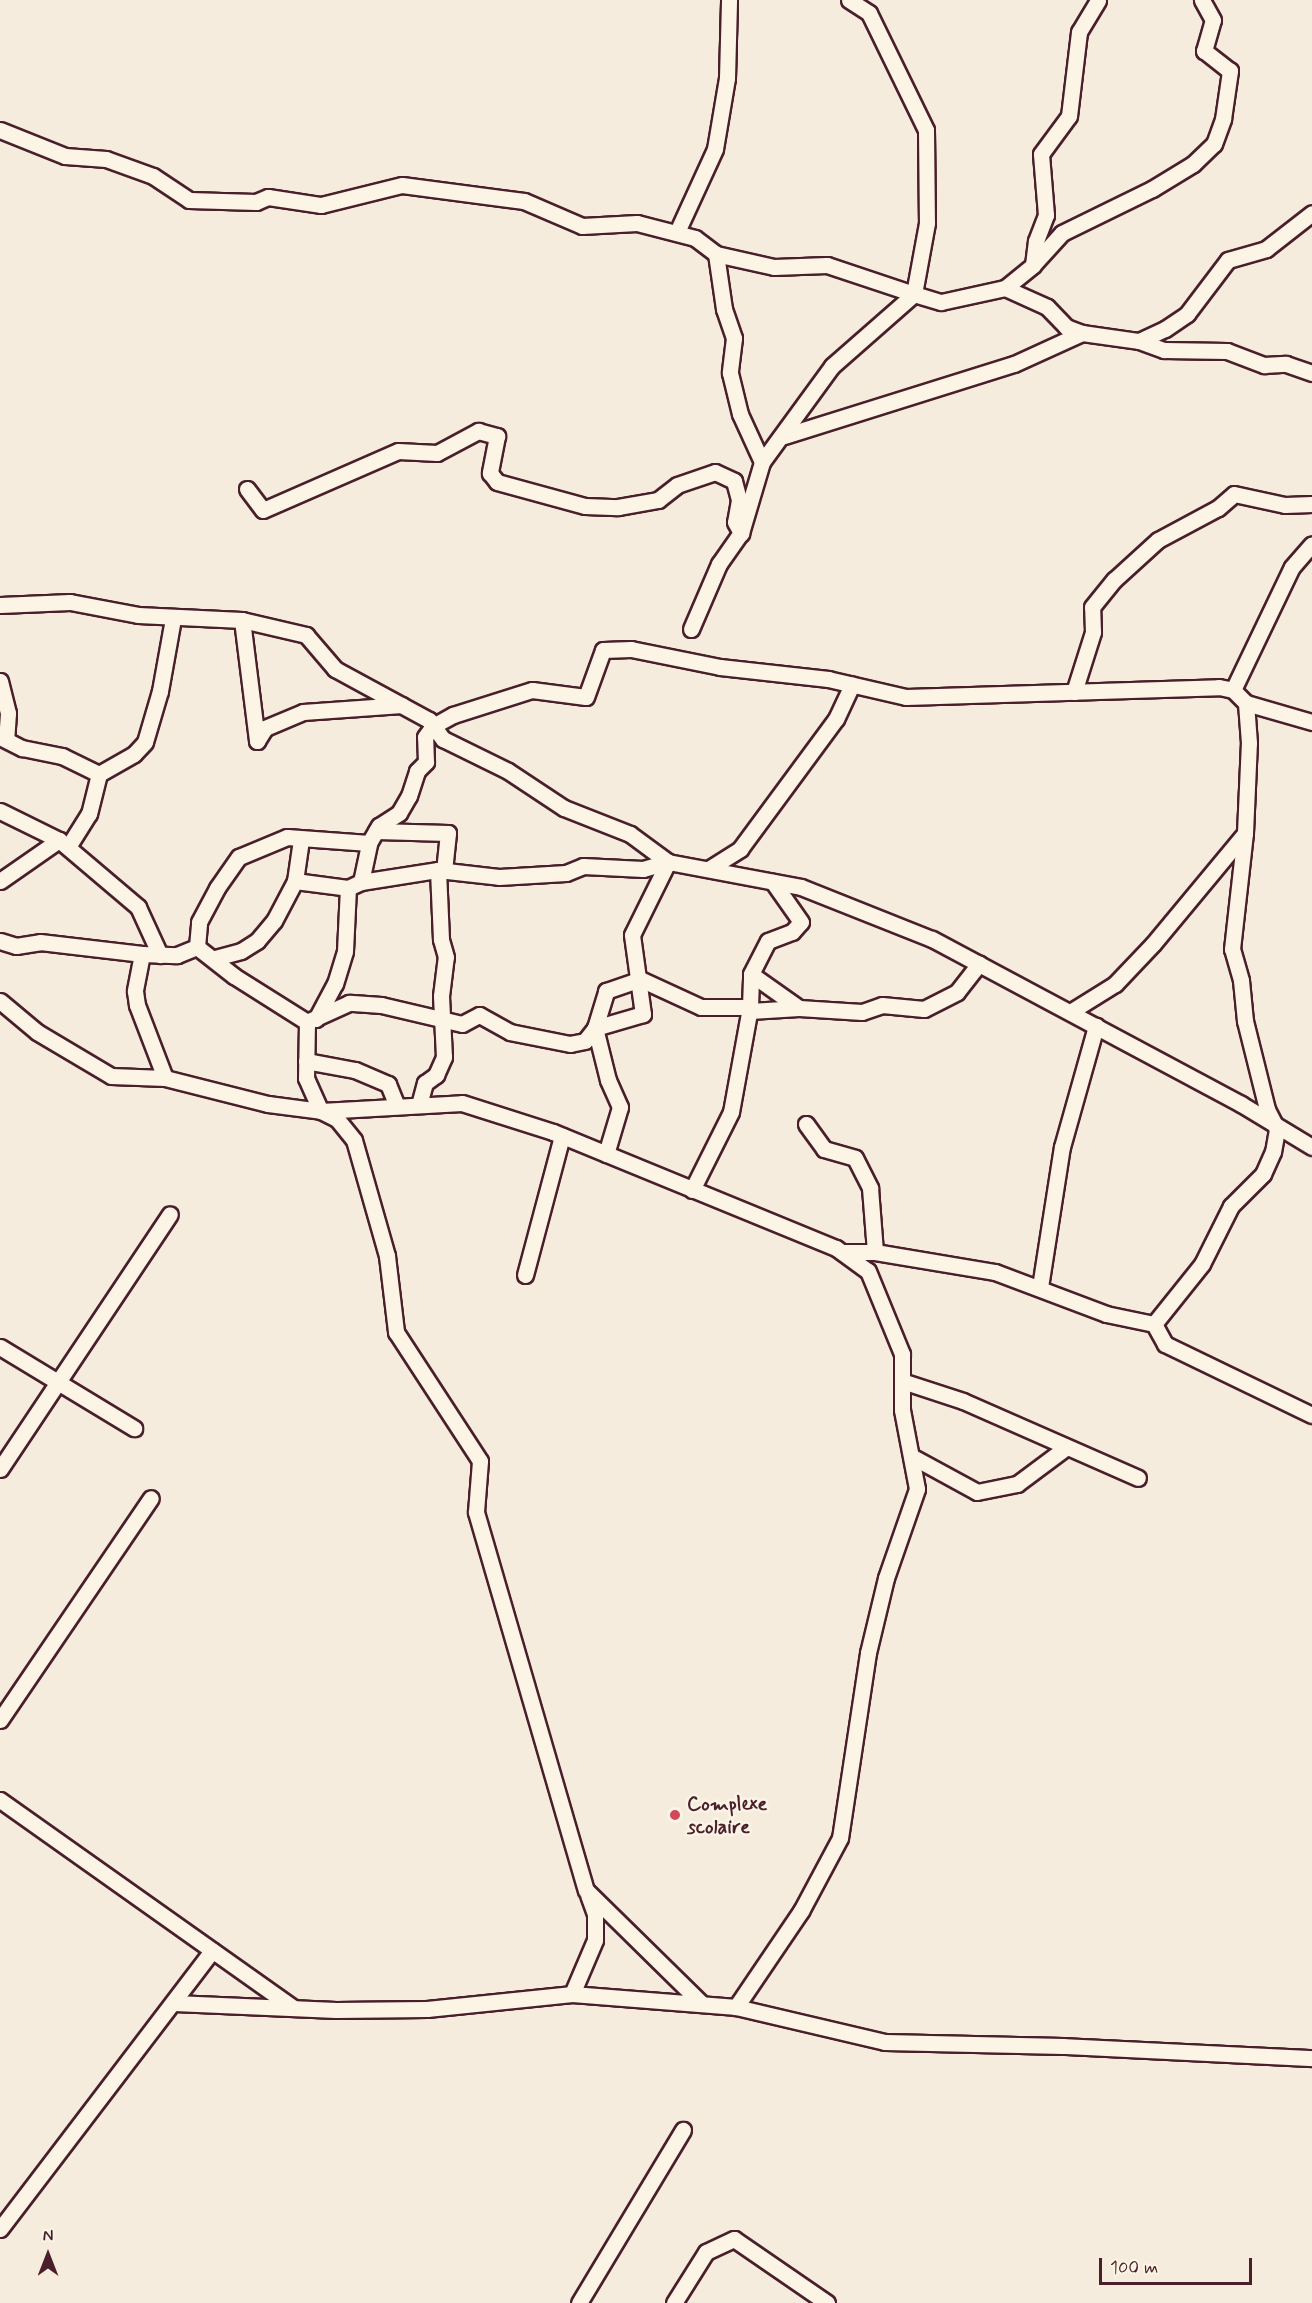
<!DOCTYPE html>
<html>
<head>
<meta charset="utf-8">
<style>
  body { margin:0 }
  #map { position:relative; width:1312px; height:2303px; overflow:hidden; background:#f5ecde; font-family:Mynerve,sans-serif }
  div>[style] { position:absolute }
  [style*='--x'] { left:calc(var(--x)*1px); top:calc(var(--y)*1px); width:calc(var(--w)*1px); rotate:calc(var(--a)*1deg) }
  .roads { filter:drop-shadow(2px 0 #4a1f2b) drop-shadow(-2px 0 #4a1f2b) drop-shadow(0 2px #4a1f2b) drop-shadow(0 -2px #4a1f2b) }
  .minor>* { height:15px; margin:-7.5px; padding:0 7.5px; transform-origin:7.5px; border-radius:7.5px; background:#fcf5e5 }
  .dots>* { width:16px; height:16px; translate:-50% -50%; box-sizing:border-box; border:3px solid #fcf5e5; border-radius:50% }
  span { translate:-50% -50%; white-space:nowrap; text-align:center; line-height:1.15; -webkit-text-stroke:5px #fcf5e5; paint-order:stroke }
  .poi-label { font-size:20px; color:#4a1f2b; font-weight:700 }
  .left { translate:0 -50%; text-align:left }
  .north { position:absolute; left:18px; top:2225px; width:60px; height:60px; -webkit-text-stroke:4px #fcf5e5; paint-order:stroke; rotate:0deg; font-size:16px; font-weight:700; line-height:24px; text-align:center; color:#4a1f2b }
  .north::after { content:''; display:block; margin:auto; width:21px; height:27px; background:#4a1f2b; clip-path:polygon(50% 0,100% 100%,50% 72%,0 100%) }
  .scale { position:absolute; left:1099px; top:2258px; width:153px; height:27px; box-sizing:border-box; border:3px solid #4a1f2b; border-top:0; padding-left:8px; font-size:18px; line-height:21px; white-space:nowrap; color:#4a1f2b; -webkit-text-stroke:4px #fcf5e5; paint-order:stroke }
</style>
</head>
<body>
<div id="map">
  <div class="roads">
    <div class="minor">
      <i style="--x:849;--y:0;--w:24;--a:33"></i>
      <i style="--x:869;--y:13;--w:130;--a:64"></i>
      <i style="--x:926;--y:130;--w:93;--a:89.4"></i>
      <i style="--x:927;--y:223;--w:72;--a:100.4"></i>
      <i style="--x:914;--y:294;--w:28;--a:17"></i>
      <i style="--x:941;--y:302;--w:66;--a:-12.3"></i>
      <i style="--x:1005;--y:288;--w:46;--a:24.3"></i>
      <i style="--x:1047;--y:307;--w:28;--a:46"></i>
      <i style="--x:1066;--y:327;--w:17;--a:21"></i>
      <i style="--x:0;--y:130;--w:70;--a:21.8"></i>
      <i style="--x:65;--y:156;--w:41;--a:4.2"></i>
      <i style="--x:106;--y:159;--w:50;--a:19.9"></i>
      <i style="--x:153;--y:176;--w:43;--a:33.7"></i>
      <i style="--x:189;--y:200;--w:67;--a:1.7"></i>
      <i style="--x:256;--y:202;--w:13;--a:-23"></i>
      <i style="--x:268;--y:197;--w:54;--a:8.6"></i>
      <i style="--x:321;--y:205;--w:83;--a:-13.9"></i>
      <i style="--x:402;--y:185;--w:123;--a:7.5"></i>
      <i style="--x:524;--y:201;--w:63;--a:23.3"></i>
      <i style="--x:582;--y:226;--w:55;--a:-3.1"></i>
      <i style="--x:637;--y:223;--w:60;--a:14.5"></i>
      <i style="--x:695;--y:238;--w:26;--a:37"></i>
      <i style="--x:716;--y:254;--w:56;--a:81.7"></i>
      <i style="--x:724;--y:309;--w:31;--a:71"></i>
      <i style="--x:734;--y:338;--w:35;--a:97"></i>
      <i style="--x:730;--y:373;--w:42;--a:76.3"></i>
      <i style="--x:740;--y:414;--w:53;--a:65.4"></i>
      <i style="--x:762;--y:462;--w:119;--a:-53.9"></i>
      <i style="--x:832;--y:366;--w:109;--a:-41.3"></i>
      <i style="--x:914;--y:294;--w:92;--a:-161.6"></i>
      <i style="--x:827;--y:265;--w:53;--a:177.8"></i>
      <i style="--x:774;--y:267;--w:59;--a:-167.4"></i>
      <i style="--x:677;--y:232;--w:91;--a:-65.4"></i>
      <i style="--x:715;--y:149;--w:72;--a:-80.4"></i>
      <i style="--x:727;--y:78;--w:78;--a:-88.5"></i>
      <i style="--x:1033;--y:265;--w:43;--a:-47.8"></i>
      <i style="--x:1062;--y:233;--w:100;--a:-26.1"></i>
      <i style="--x:1152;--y:189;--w:48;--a:-31.4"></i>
      <i style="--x:1193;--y:164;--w:29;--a:-44"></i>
      <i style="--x:1214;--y:144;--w:27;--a:-70"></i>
      <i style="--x:1223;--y:119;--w:49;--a:-81.7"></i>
      <i style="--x:1230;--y:71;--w:33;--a:-142"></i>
      <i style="--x:1204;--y:51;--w:32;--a:-74"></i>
      <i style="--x:1213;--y:20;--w:23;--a:-119"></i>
      <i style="--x:1005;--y:288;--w:36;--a:-39"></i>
      <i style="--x:1033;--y:265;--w:24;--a:-83"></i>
      <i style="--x:1036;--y:241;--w:28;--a:-69"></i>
      <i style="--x:1046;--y:215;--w:61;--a:-94.7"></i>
      <i style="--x:1041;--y:154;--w:47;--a:-53.6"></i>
      <i style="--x:1069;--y:116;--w:85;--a:-83.2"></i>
      <i style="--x:1079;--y:32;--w:37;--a:-59"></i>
      <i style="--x:1139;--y:341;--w:29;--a:-25"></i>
      <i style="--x:1165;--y:329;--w:27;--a:-34"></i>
      <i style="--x:1187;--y:314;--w:68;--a:-52.8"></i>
      <i style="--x:1228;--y:260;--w:40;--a:-16"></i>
      <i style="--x:1266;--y:249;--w:58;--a:-38"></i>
      <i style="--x:784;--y:436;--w:241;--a:-17.4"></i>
      <i style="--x:1014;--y:364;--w:75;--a:-24.5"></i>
      <i style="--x:1082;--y:333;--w:58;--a:8"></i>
      <i style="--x:1139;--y:341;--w:27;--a:20"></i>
      <i style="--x:1164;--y:350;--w:63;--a:0.9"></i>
      <i style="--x:1227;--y:351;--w:40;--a:21"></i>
      <i style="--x:1264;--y:365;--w:22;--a:-3"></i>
      <i style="--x:1286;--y:364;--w:28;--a:19"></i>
      <i style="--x:247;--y:489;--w:26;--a:53"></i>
      <i style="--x:263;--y:510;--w:147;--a:-23.6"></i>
      <i style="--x:398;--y:451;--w:39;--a:3"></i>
      <i style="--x:437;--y:453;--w:47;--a:-28.2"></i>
      <i style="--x:478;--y:431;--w:20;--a:15"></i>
      <i style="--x:497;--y:436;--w:38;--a:101"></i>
      <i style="--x:490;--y:473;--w:11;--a:52"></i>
      <i style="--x:497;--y:482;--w:91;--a:15.3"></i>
      <i style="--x:585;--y:506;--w:33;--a:2"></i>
      <i style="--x:618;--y:507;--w:41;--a:-9.9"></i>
      <i style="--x:658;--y:500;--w:24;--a:-38"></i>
      <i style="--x:677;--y:485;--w:40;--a:-18.9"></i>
      <i style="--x:715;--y:472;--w:21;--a:25"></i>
      <i style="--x:734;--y:481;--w:20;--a:75"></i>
      <i style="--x:739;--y:500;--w:22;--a:100"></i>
      <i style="--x:735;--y:522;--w:13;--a:61"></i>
      <i style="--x:0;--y:605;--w:70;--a:-2.5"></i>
      <i style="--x:70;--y:602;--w:69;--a:10.8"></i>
      <i style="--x:138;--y:615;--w:104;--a:2.8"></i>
      <i style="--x:242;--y:620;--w:66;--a:13.2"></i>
      <i style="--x:306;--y:635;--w:45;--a:49.5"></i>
      <i style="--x:335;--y:669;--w:107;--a:28.5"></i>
      <i style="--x:429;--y:720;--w:24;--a:54"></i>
      <i style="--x:443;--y:739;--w:72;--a:26.2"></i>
      <i style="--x:508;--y:771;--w:67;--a:33.5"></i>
      <i style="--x:564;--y:808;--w:71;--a:21.5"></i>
      <i style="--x:630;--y:834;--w:47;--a:36.4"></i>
      <i style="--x:668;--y:862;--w:135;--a:10.6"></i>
      <i style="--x:801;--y:887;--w:141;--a:21.7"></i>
      <i style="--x:932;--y:939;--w:350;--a:28.1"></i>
      <i style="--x:1241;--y:1104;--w:83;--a:31.2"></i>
      <i style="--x:242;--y:620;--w:122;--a:82.9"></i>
      <i style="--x:691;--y:629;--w:71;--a:-66.7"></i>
      <i style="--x:719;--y:564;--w:38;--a:-55"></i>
      <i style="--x:741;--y:533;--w:74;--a:-73.5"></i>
      <i style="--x:0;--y:681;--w:33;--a:76"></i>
      <i style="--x:8;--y:713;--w:26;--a:94"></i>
      <i style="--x:1233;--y:690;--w:136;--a:-64.4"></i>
      <i style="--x:1292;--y:567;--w:30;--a:-49"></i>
      <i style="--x:1074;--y:692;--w:63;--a:-72.4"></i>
      <i style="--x:1093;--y:632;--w:25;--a:-92"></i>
      <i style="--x:1092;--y:607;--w:35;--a:-51"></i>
      <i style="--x:1114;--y:580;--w:59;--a:-42.3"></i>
      <i style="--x:1158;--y:540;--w:68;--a:-28.1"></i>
      <i style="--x:1218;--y:508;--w:21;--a:-41"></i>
      <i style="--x:1234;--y:494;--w:52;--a:12.2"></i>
      <i style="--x:1285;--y:505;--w:27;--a:-2"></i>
      <i style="--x:0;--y:737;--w:25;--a:27"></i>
      <i style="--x:22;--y:748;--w:41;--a:11.3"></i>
      <i style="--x:62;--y:756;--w:41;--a:25.9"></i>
      <i style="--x:257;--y:741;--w:15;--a:-58"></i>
      <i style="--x:265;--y:728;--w:41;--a:-22.8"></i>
      <i style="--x:303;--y:712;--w:99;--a:-4"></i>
      <i style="--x:0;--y:811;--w:66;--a:26.2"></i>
      <i style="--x:376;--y:831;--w:72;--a:1.6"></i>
      <i style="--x:448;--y:833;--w:37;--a:96"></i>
      <i style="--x:68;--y:847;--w:39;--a:-58"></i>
      <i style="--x:89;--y:814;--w:41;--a:-76"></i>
      <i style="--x:99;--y:774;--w:40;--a:-29.7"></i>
      <i style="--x:134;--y:754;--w:16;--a:-47"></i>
      <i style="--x:145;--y:742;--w:53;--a:-73.6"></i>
      <i style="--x:160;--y:691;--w:73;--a:-79.8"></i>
      <i style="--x:710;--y:868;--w:36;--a:-32"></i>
      <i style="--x:740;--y:849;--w:162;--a:-53.6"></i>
      <i style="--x:836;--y:719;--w:38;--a:-65"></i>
      <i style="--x:0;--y:881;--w:72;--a:-34.8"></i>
      <i style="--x:59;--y:840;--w:104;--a:40.3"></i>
      <i style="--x:138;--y:907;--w:53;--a:65.4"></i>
      <i style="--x:295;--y:881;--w:41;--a:-81.7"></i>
      <i style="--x:361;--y:882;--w:40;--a:-78"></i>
      <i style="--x:369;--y:843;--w:20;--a:-60"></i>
      <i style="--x:379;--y:826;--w:24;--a:-33"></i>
      <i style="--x:399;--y:813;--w:20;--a:-60"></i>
      <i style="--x:409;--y:796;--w:26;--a:-72"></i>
      <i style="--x:417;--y:771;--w:13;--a:-45"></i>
      <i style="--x:426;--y:762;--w:25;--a:-92"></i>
      <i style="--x:425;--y:737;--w:14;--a:-54"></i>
      <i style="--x:433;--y:726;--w:23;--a:-29"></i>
      <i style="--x:453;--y:715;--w:83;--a:-17.6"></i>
      <i style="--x:532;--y:690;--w:54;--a:7.4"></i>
      <i style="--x:586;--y:697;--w:50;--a:-70.1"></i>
      <i style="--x:603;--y:650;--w:28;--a:-2"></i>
      <i style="--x:631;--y:649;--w:91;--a:11.4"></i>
      <i style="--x:720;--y:667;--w:109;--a:6.3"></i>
      <i style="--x:828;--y:679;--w:80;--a:13"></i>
      <i style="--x:906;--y:697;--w:313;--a:-1.8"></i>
      <i style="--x:1219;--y:687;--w:14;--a:12"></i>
      <i style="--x:1233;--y:690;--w:18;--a:45"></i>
      <i style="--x:1246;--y:703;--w:69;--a:16.1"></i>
      <i style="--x:0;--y:941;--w:17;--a:17"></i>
      <i style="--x:16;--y:946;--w:24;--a:-9"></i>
      <i style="--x:40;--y:942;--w:103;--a:6.7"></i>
      <i style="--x:142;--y:954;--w:35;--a:2"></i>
      <i style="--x:177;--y:955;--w:22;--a:-22"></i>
      <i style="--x:197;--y:947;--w:47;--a:38.1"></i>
      <i style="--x:234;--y:976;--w:86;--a:32.2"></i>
      <i style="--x:307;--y:1022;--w:56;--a:91"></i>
      <i style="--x:306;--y:1078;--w:36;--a:66"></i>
      <i style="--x:321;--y:1111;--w:18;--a:27"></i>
      <i style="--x:337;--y:1119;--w:27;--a:51"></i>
      <i style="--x:354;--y:1140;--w:121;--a:74.1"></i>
      <i style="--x:387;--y:1256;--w:77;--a:83.2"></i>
      <i style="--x:396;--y:1332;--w:154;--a:56.9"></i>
      <i style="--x:480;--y:1461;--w:51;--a:94.5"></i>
      <i style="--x:476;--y:1512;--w:394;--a:73.8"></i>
      <i style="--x:586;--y:1890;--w:160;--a:44.5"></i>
      <i style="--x:197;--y:947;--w:25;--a:-85"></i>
      <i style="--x:199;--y:922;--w:38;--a:-62"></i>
      <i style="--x:217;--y:888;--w:38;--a:-55"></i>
      <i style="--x:239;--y:857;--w:52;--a:-22.6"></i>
      <i style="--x:287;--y:837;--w:82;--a:4.2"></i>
      <i style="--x:142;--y:954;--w:38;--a:101"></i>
      <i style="--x:135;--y:991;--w:14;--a:82"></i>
      <i style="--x:137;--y:1005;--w:78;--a:69"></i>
      <i style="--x:215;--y:958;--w:27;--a:-15"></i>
      <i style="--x:241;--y:951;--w:19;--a:-32"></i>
      <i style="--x:257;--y:941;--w:26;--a:-50"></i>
      <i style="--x:274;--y:921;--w:45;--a:-62.3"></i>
      <i style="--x:295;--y:881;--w:53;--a:7.5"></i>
      <i style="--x:348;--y:888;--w:14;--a:-25"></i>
      <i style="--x:361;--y:882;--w:78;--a:-8.9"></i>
      <i style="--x:438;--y:870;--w:61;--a:6.5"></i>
      <i style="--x:499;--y:877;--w:67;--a:-3.4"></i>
      <i style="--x:566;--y:873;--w:18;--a:-22"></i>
      <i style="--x:583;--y:866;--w:60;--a:2.9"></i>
      <i style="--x:643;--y:869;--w:26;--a:-16"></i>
      <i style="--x:668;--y:862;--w:81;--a:116.3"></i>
      <i style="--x:632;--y:935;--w:80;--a:82.1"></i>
      <i style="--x:643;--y:1014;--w:50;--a:163.7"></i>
      <i style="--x:595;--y:1028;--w:16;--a:128"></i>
      <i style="--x:585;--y:1041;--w:15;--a:169"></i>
      <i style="--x:570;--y:1044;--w:61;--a:-168.7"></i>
      <i style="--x:510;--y:1032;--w:35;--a:-151"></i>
      <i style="--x:479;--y:1015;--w:19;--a:152"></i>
      <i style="--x:462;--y:1024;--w:83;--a:-166.8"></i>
      <i style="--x:381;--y:1005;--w:32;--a:-176"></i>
      <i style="--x:349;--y:1003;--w:46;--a:155.7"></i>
      <i style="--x:751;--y:974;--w:59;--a:35.3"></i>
      <i style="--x:0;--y:1001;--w:48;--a:40"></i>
      <i style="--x:37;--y:1032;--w:86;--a:30.7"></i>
      <i style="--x:111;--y:1076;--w:54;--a:2.1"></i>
      <i style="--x:165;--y:1078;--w:106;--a:14.2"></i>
      <i style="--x:268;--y:1104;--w:53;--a:7.5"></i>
      <i style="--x:321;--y:1111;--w:141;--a:-3.2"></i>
      <i style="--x:462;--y:1103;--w:96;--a:17.7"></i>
      <i style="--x:553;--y:1132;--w:306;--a:22.3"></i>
      <i style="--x:836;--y:1248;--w:39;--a:36"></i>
      <i style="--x:868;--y:1271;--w:90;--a:67.7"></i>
      <i style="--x:902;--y:1354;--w:56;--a:90"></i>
      <i style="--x:902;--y:1410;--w:80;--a:79.2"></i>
      <i style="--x:917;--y:1489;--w:94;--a:109.2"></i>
      <i style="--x:886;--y:1578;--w:77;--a:103.5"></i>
      <i style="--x:868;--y:1653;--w:187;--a:98.6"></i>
      <i style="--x:840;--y:1838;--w:83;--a:118.1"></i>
      <i style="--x:801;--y:1911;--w:116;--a:124.1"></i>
      <i style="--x:750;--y:1011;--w:49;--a:-3.5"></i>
      <i style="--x:799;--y:1008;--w:63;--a:3.6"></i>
      <i style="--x:862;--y:1012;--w:21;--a:-19"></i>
      <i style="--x:882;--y:1005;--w:42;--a:5.4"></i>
      <i style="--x:924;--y:1009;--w:37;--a:-27"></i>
      <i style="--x:957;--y:992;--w:36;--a:-52"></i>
      <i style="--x:1070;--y:1012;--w:53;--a:-31.9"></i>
      <i style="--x:1115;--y:984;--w:55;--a:-46.5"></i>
      <i style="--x:1153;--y:944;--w:144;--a:-50.3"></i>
      <i style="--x:1245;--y:833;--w:90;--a:-87.5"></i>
      <i style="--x:1249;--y:743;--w:40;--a:-94.3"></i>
      <i style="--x:316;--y:1019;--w:40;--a:-62"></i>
      <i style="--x:335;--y:984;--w:34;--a:-73"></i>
      <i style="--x:345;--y:951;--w:63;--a:-87.3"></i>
      <i style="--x:306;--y:1061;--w:50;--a:10.4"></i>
      <i style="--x:355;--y:1070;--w:36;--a:23"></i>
      <i style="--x:388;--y:1084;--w:24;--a:68"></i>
      <i style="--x:419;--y:1105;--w:23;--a:-75"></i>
      <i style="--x:425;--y:1083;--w:14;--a:-36"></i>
      <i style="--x:436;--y:1075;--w:20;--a:-66"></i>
      <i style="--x:444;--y:1057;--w:61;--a:-92.8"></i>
      <i style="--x:441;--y:996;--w:39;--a:-83"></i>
      <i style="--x:446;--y:957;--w:19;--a:-106"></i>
      <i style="--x:441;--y:939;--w:69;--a:-92.5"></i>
      <i style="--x:806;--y:1124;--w:31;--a:54"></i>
      <i style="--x:824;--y:1149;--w:32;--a:16"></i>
      <i style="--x:855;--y:1158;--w:34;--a:63"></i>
      <i style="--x:870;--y:1188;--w:64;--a:85.5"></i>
      <i style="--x:606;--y:1154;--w:49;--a:-73.4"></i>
      <i style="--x:620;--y:1107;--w:30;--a:-114"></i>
      <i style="--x:608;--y:1080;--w:54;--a:-104"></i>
      <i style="--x:595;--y:1028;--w:39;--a:-73"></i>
      <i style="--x:606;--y:991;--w:36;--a:-19"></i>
      <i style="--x:640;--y:979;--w:67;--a:24.7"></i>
      <i style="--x:701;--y:1007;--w:49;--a:0"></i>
      <i style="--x:692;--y:1190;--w:87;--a:-63.4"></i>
      <i style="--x:731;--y:1112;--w:107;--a:-79.7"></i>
      <i style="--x:750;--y:1007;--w:33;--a:-88"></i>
      <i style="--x:751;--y:974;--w:37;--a:-63"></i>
      <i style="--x:768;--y:941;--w:26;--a:-21"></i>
      <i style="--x:792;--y:932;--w:13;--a:-48"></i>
      <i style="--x:801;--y:922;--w:49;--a:-125"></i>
      <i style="--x:842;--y:1252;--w:33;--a:0"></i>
      <i style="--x:875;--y:1252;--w:122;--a:9.5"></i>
      <i style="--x:995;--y:1272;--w:119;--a:20.7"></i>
      <i style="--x:1106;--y:1314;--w:49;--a:11.8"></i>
      <i style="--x:1154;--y:1324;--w:77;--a:-51.3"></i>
      <i style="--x:1202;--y:1264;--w:65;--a:-63.4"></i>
      <i style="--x:1231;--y:1206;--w:45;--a:-45"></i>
      <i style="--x:1263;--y:1174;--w:24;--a:-66"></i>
      <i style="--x:1273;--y:1152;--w:23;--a:-80"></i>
      <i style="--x:1277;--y:1129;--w:22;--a:-117"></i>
      <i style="--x:1267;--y:1109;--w:91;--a:-104"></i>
      <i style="--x:1245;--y:1021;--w:41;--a:-95.6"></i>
      <i style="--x:1241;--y:980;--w:32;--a:-106"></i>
      <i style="--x:1232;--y:949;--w:117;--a:-83.6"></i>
      <i style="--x:525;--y:1275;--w:144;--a:-75.1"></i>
      <i style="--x:1040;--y:1287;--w:142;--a:-81.1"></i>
      <i style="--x:1062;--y:1147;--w:126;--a:-74.3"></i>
      <i style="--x:1154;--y:1324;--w:23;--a:61"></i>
      <i style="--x:1165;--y:1344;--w:163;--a:25.8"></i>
      <i style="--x:0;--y:1347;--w:157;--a:31.2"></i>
      <i style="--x:902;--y:1381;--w:64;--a:18.2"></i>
      <i style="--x:963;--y:1401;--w:191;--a:23.7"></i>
      <i style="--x:911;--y:1456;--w:75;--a:28.6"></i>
      <i style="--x:977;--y:1492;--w:41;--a:-11.3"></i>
      <i style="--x:1017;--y:1484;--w:59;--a:-36.7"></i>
      <i style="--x:0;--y:1469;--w:306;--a:-56.3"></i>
      <i style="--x:0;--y:1720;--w:268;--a:-55.8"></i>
      <i style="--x:0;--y:1800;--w:360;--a:35.3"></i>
      <i style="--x:572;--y:1994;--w:59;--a:-66.9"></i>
      <i style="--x:595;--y:1940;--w:26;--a:-90"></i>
      <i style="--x:595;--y:1914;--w:20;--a:-110"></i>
      <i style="--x:174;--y:2003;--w:162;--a:2.5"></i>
      <i style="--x:336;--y:2010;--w:91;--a:-0.6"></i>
      <i style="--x:427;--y:2009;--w:146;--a:-5.9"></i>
      <i style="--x:572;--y:1994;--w:165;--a:4.5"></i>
      <i style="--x:736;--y:2007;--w:153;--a:13.2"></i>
      <i style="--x:885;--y:2042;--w:178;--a:1.3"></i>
      <i style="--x:1063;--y:2046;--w:249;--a:2.8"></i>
      <i style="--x:0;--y:2229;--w:350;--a:-52.7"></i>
      <i style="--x:579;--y:2303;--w:202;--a:-59"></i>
      <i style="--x:674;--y:2303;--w:60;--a:-57.9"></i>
      <i style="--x:706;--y:2252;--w:31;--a:-25"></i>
      <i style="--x:734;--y:2239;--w:113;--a:34.5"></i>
    </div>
  </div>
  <div class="dots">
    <i style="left:675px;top:1815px;background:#d1495b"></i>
  </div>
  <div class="poi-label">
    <span class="left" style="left:687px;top:1816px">Complexe<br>scolaire</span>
  </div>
  <div class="north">N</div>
  <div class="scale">100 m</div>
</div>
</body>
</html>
